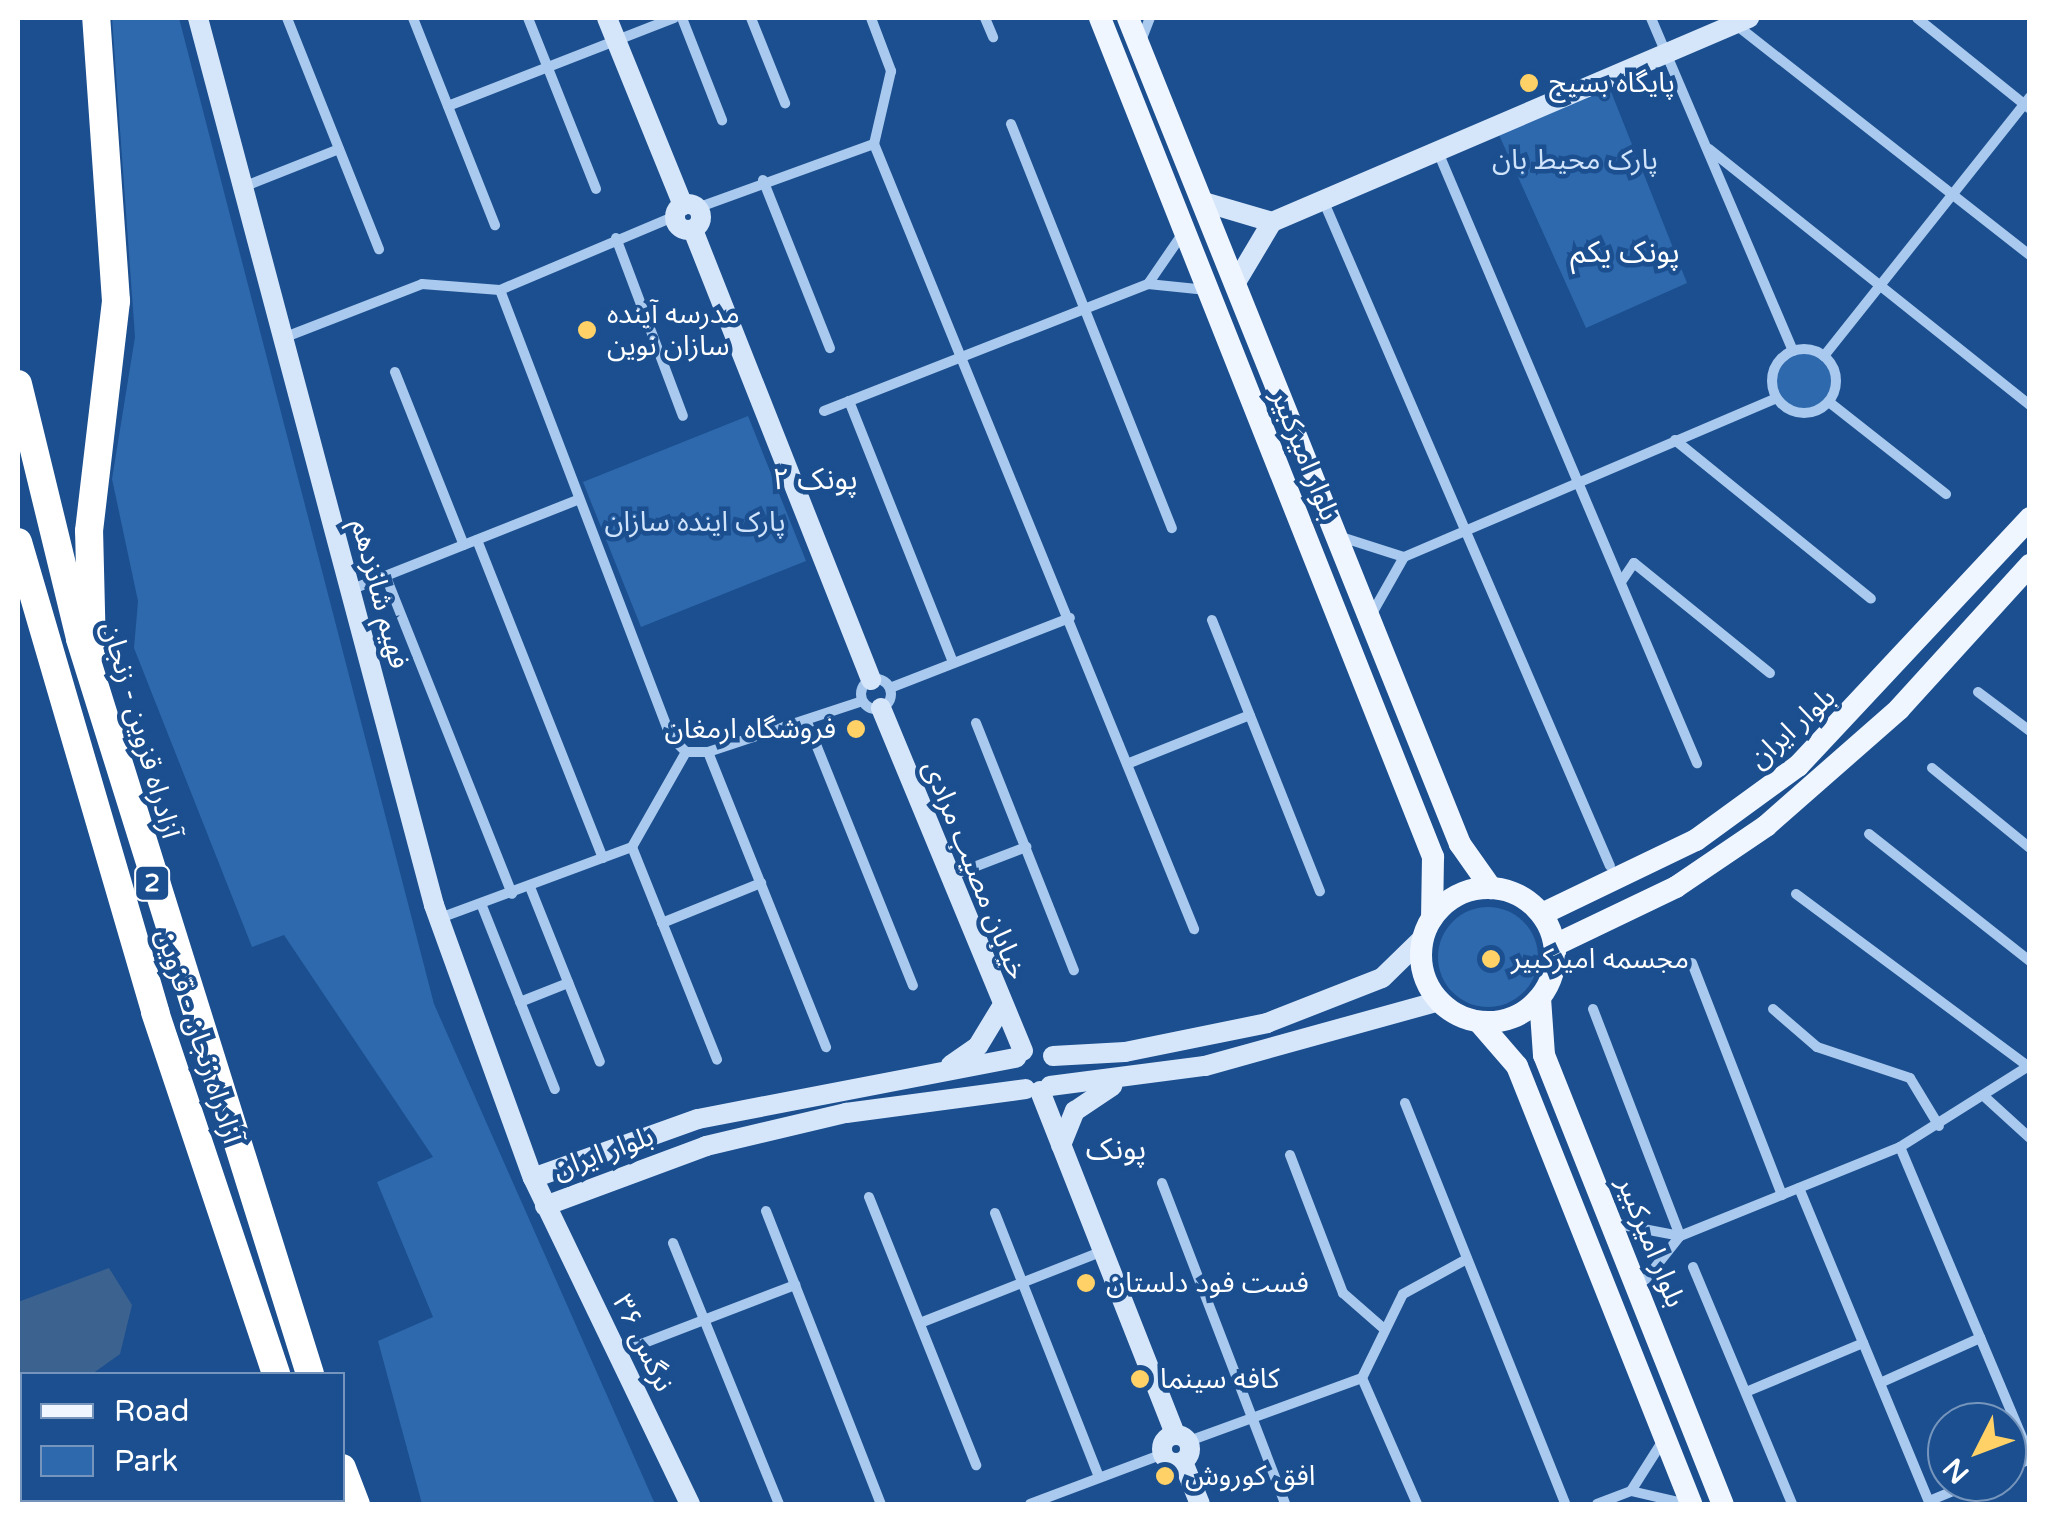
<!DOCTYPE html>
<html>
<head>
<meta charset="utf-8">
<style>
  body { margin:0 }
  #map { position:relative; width:2047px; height:1522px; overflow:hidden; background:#1b4f8f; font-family:"Varela Round","Noto Sans Arabic",sans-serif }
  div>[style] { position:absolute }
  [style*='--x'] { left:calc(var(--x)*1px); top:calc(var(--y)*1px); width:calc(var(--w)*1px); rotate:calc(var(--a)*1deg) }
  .green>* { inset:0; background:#2e69ad }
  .round { border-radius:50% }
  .water>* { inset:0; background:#3c6290 }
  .street>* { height:10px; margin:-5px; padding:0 5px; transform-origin:5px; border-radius:5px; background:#a9c9ee }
  .street>.ring { margin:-5px; padding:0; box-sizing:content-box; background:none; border:10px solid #a9c9ee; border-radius:50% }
  .secondary>* { height:20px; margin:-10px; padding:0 10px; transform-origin:10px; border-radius:10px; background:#d6e6fa }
  .secondary>.ring { margin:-10px; padding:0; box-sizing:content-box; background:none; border:20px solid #d6e6fa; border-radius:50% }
  .primary>* { height:22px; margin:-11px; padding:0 11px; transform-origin:11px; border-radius:11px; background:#f0f6ff }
  .primary>.ring { margin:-11px; padding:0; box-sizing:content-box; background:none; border:22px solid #f0f6ff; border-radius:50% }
  .highway>* { height:28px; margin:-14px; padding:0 14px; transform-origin:14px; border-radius:14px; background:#fff }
  .dots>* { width:28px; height:28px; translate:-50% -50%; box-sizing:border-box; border:5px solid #1b4f8f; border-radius:50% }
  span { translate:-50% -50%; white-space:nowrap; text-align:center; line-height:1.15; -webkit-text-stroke:9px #1b4f8f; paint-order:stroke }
  .shield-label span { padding:2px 8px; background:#1b4f8f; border:2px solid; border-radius:8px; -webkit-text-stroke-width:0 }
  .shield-label { font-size:25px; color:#fff; font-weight:700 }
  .poi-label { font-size:28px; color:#fff }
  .left { translate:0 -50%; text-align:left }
  .right { translate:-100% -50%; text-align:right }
  .park-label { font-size:28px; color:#cfe3fa }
  .street-label { font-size:28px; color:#fff }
  .neighbourhood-label { font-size:30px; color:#fff }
  .frame { position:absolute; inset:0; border:20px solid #fff; pointer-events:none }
  .legend { position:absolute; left:20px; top:1372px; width:325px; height:130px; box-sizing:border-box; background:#1b4f8f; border:2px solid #7695bc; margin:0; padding:12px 18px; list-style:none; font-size:30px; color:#fff }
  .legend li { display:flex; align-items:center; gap:20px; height:50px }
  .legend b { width:50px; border:2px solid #7695bc }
  .north { position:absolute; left:1927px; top:1402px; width:100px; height:100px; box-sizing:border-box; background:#1b4f8f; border:2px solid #7695bc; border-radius:50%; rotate:228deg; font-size:28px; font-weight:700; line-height:40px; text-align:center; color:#fff }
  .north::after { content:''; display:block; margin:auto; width:35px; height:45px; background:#ffd166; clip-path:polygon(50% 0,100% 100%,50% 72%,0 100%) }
</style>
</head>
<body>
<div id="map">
  <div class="green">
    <i style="clip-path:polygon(112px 18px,179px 18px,434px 1004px,655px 1504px,422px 1504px,378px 1341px,433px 1317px,377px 1182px,433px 1157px,284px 935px,252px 947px,134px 648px,138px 601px,112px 479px,135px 337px)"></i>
    <i style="clip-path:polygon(1606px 79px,1687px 283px,1586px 328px,1495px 126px)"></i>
    <i class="round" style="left:1772px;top:350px;width:64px;height:64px"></i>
    <i style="clip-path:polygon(748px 416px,806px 561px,641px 627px,583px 482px)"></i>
    <i class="round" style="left:1438px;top:907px;width:100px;height:100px"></i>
  </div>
  <div class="water">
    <i style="clip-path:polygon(109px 1268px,132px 1305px,120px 1354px,92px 1374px,22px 1374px,18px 1390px,18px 1302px)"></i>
  </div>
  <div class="street">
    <i style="--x:287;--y:18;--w:249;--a:68.3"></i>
    <i style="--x:413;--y:18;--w:223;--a:68.4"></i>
    <i style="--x:528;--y:18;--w:184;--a:68.3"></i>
    <i style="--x:682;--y:18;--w:110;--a:68.6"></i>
    <i style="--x:751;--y:18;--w:92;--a:68.2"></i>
    <i style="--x:871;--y:18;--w:57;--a:69.3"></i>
    <i style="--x:891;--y:71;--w:75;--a:103.1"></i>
    <i style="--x:985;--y:18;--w:21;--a:67"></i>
    <i style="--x:1651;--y:18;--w:362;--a:66.9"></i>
    <i style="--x:1917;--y:18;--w:145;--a:38.8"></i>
    <i style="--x:1735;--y:24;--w:375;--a:38.1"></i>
    <i style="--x:1141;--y:41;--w:25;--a:-69"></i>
    <i style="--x:448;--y:106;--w:243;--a:-21.3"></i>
    <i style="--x:1011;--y:124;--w:435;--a:68.3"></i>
    <i style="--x:874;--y:144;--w:848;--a:67.82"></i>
    <i style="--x:1709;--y:149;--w:411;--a:38.6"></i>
    <i style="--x:1438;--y:152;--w:664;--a:67.03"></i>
    <i style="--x:763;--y:180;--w:181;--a:68.3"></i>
    <i style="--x:243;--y:187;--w:103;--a:-21.6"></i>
    <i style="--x:1323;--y:200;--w:725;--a:66.69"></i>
    <i style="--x:697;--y:208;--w:188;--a:-19.9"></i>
    <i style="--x:616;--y:238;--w:190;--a:69.4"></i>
    <i style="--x:1148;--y:284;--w:62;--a:-55.5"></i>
    <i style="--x:500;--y:290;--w:477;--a:69.1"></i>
    <i style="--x:670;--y:736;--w:23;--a:45"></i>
    <i style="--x:686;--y:752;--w:22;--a:0"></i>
    <i style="--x:708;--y:752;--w:162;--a:-18.3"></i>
    <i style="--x:283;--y:338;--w:149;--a:-21.2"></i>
    <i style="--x:422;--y:284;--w:78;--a:4.4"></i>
    <i style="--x:500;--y:290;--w:190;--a:-22.9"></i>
    <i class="ring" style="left:1772px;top:349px;width:54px;height:54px"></i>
    <i style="--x:1824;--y:356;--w:331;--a:-51.5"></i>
    <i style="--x:395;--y:372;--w:186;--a:68.3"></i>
    <i style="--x:849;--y:401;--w:282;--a:68.3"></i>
    <i style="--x:1829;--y:402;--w:149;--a:38.2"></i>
    <i style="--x:824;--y:411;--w:348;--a:-21.4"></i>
    <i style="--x:1148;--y:284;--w:59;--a:5.8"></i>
    <i style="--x:1675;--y:440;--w:252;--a:39"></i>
    <i style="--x:1338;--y:536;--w:69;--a:17.7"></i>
    <i style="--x:477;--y:540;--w:342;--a:68.4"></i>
    <i style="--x:1404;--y:557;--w:405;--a:-23.1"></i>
    <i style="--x:386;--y:577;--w:341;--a:68.3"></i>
    <i style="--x:1621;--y:582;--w:23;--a:-56"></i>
    <i style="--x:1634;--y:563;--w:175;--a:39"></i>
    <i style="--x:350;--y:590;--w:244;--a:-21.6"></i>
    <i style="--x:1370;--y:617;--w:69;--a:-60.5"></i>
    <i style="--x:1212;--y:620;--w:292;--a:68.3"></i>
    <i class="ring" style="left:861px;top:679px;width:20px;height:20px"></i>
    <i style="--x:890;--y:688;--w:193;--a:-21.3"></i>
    <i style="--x:1978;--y:692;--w:65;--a:36.9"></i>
    <i style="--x:807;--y:722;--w:284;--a:68.1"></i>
    <i style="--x:976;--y:723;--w:266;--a:68.4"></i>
    <i style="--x:708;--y:752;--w:318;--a:68.2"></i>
    <i style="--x:1127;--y:764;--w:132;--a:-21.7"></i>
    <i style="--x:1932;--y:768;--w:127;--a:39.2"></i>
    <i style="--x:1869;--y:834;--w:205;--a:38.3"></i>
    <i style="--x:632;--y:847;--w:229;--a:68.2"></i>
    <i style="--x:948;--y:877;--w:84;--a:-21"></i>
    <i style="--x:530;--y:887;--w:188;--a:68.2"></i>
    <i style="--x:1796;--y:894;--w:289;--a:36.6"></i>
    <i style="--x:482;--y:906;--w:197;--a:68.3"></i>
    <i style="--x:440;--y:918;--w:205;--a:-20.3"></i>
    <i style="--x:632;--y:847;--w:109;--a:-60.4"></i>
    <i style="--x:662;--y:923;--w:107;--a:-22"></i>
    <i style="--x:1692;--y:963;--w:249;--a:68.8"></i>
    <i style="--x:520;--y:1002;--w:52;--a:-21.6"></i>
    <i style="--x:1593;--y:1009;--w:243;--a:69"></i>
    <i style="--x:1773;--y:1009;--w:58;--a:40.8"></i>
    <i style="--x:1817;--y:1047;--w:98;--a:18.4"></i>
    <i style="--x:1910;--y:1078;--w:56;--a:58.9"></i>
    <i style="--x:1986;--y:1098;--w:59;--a:42.3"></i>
    <i style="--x:1405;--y:1103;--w:432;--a:68.2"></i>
    <i style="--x:1900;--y:1147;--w:336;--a:67.2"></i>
    <i style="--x:1290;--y:1155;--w:148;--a:69"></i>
    <i style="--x:1343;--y:1293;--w:52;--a:41.1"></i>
    <i style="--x:1162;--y:1183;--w:344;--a:69"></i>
    <i style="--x:1799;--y:1188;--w:342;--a:67.5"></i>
    <i style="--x:869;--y:1197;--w:289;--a:68.2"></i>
    <i style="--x:766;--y:1211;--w:315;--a:68.6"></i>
    <i style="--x:995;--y:1213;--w:282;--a:68.5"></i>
    <i style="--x:1612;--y:1223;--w:69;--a:10.8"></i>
    <i style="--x:673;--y:1243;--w:282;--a:67.9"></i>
    <i style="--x:1693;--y:1267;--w:257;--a:67.3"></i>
    <i style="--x:1638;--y:1289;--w:68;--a:-51.6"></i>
    <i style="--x:1680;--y:1236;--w:237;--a:-22"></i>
    <i style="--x:1900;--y:1147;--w:154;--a:-32.2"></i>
    <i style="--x:920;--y:1323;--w:197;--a:-21.5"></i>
    <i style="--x:618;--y:1353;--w:190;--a:-21"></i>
    <i style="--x:1362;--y:1378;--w:93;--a:-64"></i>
    <i style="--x:1403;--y:1294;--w:73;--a:-28.7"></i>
    <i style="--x:1362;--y:1378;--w:137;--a:66.4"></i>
    <i style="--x:1880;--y:1383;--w:110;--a:-24.2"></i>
    <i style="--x:1746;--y:1392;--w:127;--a:-22.7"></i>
    <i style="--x:1189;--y:1441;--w:184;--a:-20"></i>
    <i style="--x:2007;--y:1469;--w:25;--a:-23"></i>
    <i style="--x:1631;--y:1491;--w:57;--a:13.1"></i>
    <i style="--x:1929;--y:1501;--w:50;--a:-22.4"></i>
    <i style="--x:1030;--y:1504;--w:142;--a:-20.6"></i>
    <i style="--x:1597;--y:1504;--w:36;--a:-21"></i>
    <i style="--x:1631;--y:1491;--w:58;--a:-57.7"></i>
  </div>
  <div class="secondary">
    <i style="--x:198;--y:18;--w:918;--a:75.1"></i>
    <i style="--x:434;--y:905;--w:290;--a:70.1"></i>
    <i style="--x:607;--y:18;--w:202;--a:67.9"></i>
    <i style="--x:1204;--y:202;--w:71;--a:16.4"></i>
    <i class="ring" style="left:675px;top:204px;width:6px;height:6px"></i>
    <i style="--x:1272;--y:222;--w:519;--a:-23.16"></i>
    <i style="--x:693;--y:230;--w:484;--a:68.4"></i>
    <i style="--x:1235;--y:284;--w:72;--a:-59.2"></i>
    <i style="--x:881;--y:708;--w:371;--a:67.5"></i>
    <i style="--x:1053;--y:1056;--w:72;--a:-3.2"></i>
    <i style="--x:1125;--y:1052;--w:145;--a:-11.5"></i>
    <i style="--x:1267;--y:1023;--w:123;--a:-21.4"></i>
    <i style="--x:1382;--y:978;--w:57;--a:-44.3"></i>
    <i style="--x:951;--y:1065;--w:33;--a:-35"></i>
    <i style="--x:978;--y:1046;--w:44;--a:-58.8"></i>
    <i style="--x:1050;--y:1086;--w:156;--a:-7.4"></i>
    <i style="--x:1205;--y:1066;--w:244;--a:-15.5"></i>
    <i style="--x:1040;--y:1091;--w:369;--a:68.5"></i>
    <i style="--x:1061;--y:1145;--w:37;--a:-68"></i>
    <i style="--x:1075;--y:1111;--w:45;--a:-34"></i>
    <i style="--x:545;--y:1206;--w:172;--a:-20.4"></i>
    <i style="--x:706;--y:1146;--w:144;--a:-13.3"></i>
    <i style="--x:846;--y:1113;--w:181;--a:-7.6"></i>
    <i class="ring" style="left:1162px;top:1435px;width:8px;height:8px"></i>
    <i style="--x:1183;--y:1462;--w:45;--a:68"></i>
    <i style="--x:690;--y:1504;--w:362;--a:-115.7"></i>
    <i style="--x:533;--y:1178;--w:175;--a:-19.7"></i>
    <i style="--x:698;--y:1119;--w:324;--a:-10.9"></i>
  </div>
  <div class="primary">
    <i style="--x:1100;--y:18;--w:903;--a:68.35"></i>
    <i style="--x:1433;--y:857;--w:61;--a:90.9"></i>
    <i style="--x:1128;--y:18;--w:890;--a:68.1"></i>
    <i style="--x:1460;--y:844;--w:54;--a:54.8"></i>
    <i class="ring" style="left:1421px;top:888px;width:112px;height:112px"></i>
    <i style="--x:1542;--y:914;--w:171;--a:-25.7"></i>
    <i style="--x:1696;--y:840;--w:126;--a:-36"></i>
    <i style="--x:1798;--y:766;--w:340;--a:-46.9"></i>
    <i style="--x:1555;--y:945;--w:134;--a:-25.6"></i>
    <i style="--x:1676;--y:887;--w:109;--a:-34.1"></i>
    <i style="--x:1766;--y:826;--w:177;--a:-41.3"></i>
    <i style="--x:1899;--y:709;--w:195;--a:-47.7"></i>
    <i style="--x:1540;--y:998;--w:57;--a:86"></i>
    <i style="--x:1544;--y:1055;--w:483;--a:68.3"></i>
    <i style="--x:1479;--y:1022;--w:58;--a:49.2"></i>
    <i style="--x:1517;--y:1066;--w:471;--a:68.3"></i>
  </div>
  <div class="highway">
    <i style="--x:18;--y:384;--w:262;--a:76.3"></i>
    <i style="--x:80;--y:639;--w:770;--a:72.62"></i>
    <i style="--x:18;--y:542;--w:490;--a:73.7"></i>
    <i style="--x:155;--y:1012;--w:382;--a:71.5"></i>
    <i style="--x:92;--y:651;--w:120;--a:-91.4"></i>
    <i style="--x:89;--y:531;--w:232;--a:-83.3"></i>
    <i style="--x:116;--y:301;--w:284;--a:-94"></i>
    <i style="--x:342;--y:1468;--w:39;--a:69"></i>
    <i style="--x:320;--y:1500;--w:4;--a:63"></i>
  </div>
  <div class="dots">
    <i style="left:1529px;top:83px;background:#ffd166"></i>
    <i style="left:587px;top:330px;background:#ffd166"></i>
    <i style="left:856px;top:729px;background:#ffd166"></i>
    <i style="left:1491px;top:959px;background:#ffd166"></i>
    <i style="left:1086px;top:1283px;background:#ffd166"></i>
    <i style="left:1140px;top:1379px;background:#ffd166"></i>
    <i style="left:1165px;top:1476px;background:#ffd166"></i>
  </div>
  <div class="shield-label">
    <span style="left:152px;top:883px">2</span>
  </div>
  <div class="poi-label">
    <span class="left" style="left:1549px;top:83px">پایگاه بسیج</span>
    <span class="left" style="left:607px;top:330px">مدرسه آینده<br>سازان نوین</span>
    <span class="right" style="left:836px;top:729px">فروشگاه ارمغان</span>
    <span class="left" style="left:1511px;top:959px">مجسمه امیرکبیر</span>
    <span class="left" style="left:1106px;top:1283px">فست فود دلستان</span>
    <span class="left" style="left:1160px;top:1379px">کافه سینما</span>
    <span class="left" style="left:1185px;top:1476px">افق کوروش</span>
  </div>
  <div class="park-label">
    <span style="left:1575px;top:160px">پارک محیط بان</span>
    <span style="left:695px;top:522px">پارک اینده سازان</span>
  </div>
  <div class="street-label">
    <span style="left:1305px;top:455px;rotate:68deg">بلوار امیرکبیر</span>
    <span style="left:380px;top:594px;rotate:75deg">فهیم شانزدهم</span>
    <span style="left:1792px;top:728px;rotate:-42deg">بلوار ایران</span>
    <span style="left:141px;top:730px;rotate:74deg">آزادراه قزوین - زنجان</span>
    <span style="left:975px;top:870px;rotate:68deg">خیابان مصیب مرادی</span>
    <span style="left:199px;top:1036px;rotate:72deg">آزادراه زنجان - قزوین</span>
    <span style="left:603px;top:1153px;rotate:-20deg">بلوار ایران</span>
    <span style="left:1651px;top:1242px;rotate:68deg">بلوار امیرکبیر</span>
    <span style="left:643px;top:1343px;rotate:64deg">نرگس ۳۶</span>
  </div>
  <div class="neighbourhood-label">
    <span style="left:1625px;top:253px">پونک یکم</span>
    <span style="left:815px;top:480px">پونک ۲</span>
    <span style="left:1116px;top:1150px">پونک</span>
  </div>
  <div class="frame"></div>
  <ul class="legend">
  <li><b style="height:12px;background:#f0f6ff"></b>Road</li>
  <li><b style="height:28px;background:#2e69ad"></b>Park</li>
  </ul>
  <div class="north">N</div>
</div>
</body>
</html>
